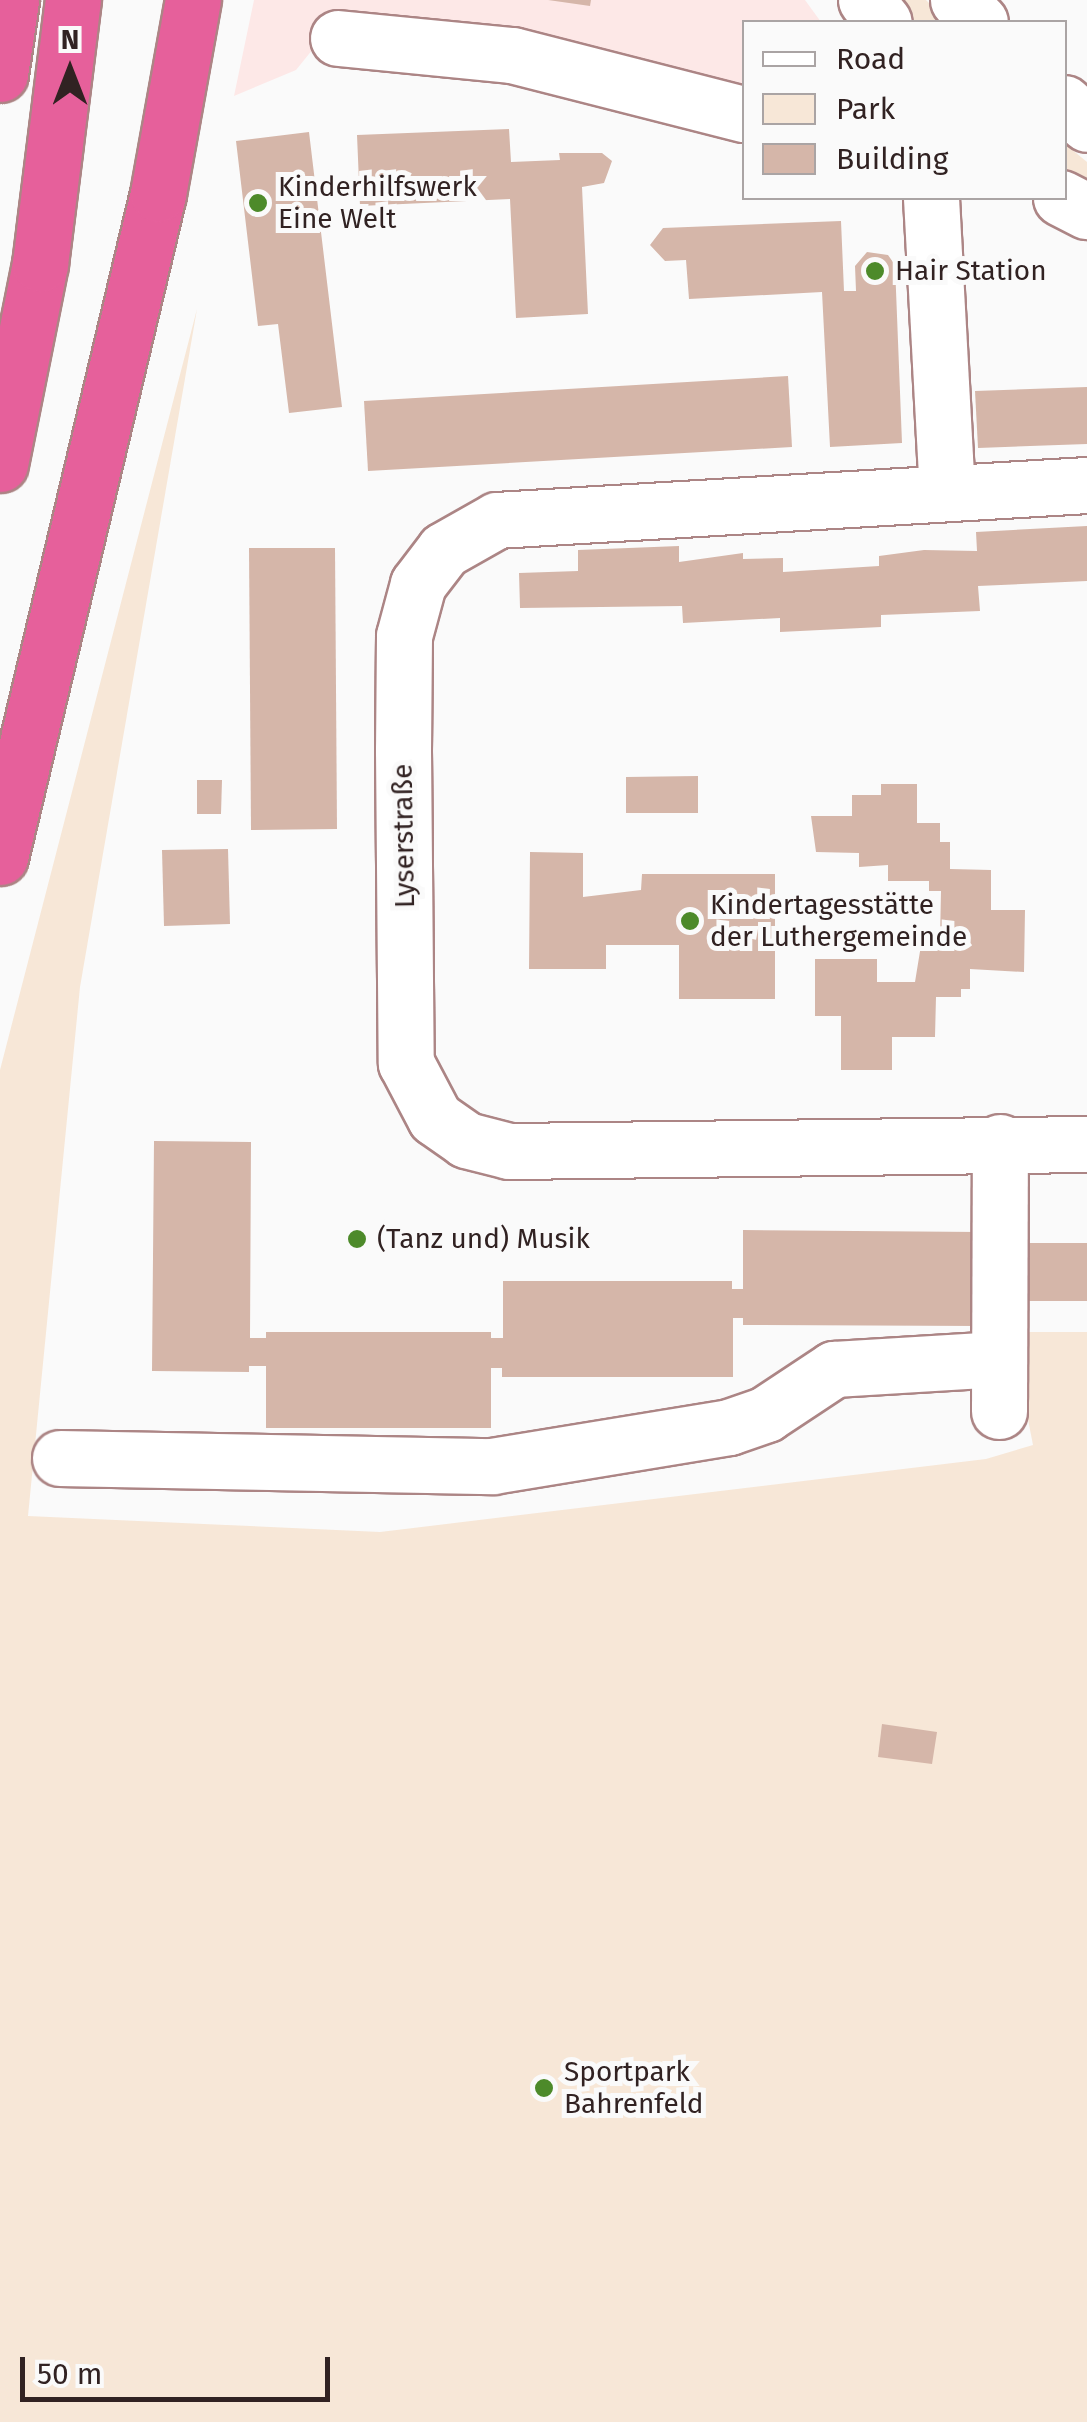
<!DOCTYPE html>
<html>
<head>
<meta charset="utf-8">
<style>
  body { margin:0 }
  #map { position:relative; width:1087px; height:2422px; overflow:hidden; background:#fafafa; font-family:"Fira Sans",sans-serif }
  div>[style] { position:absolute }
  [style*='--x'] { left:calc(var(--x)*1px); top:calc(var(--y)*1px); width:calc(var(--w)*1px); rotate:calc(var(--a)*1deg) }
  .built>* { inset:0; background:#fde8e7 }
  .green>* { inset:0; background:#f7e7d7 }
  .building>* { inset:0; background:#d5b6a9 }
  .roads { filter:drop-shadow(2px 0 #ac8585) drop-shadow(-2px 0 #ac8585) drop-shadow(0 2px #ac8585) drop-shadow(0 -2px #ac8585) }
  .minor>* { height:55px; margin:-27.5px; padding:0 27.5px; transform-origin:27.5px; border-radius:27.5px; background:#fff }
  .highway>* { height:55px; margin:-27.5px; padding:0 27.5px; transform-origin:27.5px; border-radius:27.5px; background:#e6609b }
  .dots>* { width:28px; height:28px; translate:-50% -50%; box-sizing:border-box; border:5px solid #fafafa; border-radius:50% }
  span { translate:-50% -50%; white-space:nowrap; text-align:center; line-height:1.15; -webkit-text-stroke:10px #fafafa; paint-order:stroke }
  .poi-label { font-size:28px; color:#312222 }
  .left { translate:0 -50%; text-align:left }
  .street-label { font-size:28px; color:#312222 }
  .legend { position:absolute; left:742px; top:20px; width:325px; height:180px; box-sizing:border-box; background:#fafafa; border:2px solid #aaa4a4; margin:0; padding:12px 18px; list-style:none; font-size:30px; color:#312222 }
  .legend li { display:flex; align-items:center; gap:20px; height:50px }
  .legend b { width:50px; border:2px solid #aaa4a4 }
  .north { position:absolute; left:20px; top:20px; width:100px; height:100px; -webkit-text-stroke:8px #fafafa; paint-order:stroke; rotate:0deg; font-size:28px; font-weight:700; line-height:40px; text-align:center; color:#312222 }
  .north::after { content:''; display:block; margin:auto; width:35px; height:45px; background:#312222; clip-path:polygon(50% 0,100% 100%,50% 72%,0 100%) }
  .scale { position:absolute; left:20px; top:2357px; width:310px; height:45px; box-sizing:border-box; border:5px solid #312222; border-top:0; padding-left:12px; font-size:30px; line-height:35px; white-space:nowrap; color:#312222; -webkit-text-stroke:8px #fafafa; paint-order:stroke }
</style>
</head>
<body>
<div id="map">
  <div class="built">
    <i style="clip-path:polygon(254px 0,805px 0,821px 22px,744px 22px,744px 99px,343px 12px,296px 70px,234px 96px)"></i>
  </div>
  <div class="green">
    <i style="clip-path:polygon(893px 0,926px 0,948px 22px,909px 22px)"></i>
    <i style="clip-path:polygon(1064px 143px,1087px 162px,1087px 187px,1065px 173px)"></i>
    <i style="clip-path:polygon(197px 309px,80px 987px,28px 1516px,380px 1532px,986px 1459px,1033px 1445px,1024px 1399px,1024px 1332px,1087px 1332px,1087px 2422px,0 2422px,0 1070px)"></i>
  </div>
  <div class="building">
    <i style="clip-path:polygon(548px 0,591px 0,590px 6px)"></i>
    <i style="clip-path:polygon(509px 129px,511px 162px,560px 160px,559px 153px,602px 153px,612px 161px,604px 183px,582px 187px,588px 314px,516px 318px,510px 199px,360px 206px,357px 135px)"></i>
    <i style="clip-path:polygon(309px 132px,342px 407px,289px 413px,278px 324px,258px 326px,236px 141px)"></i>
    <i style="clip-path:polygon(841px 221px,844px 291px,856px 291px,855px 266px,867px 252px,888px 255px,895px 265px,902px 443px,830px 447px,822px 292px,689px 299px,686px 260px,665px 261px,650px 245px,663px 228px)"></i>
    <i style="clip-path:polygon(788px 376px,792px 447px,368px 471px,364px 401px)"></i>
    <i style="clip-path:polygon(1087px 387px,1087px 444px,978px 448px,975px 391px)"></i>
    <i style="clip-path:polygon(1087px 526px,1087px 581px,978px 586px,980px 611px,881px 615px,881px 627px,780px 632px,780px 618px,683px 623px,682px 606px,520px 608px,519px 573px,578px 571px,578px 550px,679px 546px,679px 562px,743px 553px,743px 559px,783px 558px,783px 572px,879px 566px,879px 556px,924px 550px,977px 551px,976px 532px)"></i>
    <i style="clip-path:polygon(249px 548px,335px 548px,337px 829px,251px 830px)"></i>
    <i style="clip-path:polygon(698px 776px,698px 813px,626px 813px,626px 777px)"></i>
    <i style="clip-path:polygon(197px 780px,222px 780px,221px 814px,197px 814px)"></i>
    <i style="clip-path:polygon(881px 784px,917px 784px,917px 823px,940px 823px,940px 842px,950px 842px,950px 869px,991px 870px,991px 910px,1025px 910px,1024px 972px,970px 969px,970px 989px,961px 989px,961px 997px,936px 997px,935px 1037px,892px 1037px,892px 1070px,841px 1070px,841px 1016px,815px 1016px,815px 959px,877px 959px,877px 982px,915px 982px,922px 939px,940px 939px,941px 891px,929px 891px,929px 881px,888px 881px,888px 865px,859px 867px,859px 853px,816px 852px,811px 816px,852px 816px,852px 795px,881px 795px)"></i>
    <i style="clip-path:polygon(228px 849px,230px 924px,164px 926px,162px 850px)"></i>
    <i style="clip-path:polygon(530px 852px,583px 853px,583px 897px,641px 890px,642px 874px,775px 874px,775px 999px,679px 999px,679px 945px,606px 945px,606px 969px,529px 969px)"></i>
    <i style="clip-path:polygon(154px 1141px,251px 1142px,250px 1338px,266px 1338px,266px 1332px,491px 1332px,491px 1338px,503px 1338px,503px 1281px,732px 1281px,732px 1289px,743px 1289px,743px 1230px,979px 1232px,978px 1326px,743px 1325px,743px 1318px,733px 1318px,733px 1377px,502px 1377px,502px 1368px,491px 1368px,491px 1428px,266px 1428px,266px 1366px,249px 1366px,249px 1372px,152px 1371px)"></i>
    <i style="clip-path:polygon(1024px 1243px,1087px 1243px,1087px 1301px,1024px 1301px)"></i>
    <i style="clip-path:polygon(882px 1724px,937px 1732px,932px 1764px,878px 1757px)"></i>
  </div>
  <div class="roads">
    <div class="minor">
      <i style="--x:866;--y:0;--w:28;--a:51"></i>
      <i style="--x:958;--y:0;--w:31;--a:45"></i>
      <i style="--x:338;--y:38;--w:175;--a:5.6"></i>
      <i style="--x:512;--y:55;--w:239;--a:14.3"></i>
      <i style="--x:1064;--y:103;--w:31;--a:42"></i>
      <i style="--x:931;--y:198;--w:293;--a:86.9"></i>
      <i style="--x:1061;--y:198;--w:29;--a:27"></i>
      <i style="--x:1087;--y:485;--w:591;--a:176.61"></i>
      <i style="--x:497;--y:520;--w:61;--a:150.5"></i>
      <i style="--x:444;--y:550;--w:43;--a:127.4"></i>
      <i style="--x:418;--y:584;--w:54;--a:105.1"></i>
      <i style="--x:404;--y:636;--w:114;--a:90.5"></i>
      <i style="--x:403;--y:750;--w:313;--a:89.5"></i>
      <i style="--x:406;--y:1063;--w:62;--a:62.2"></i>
      <i style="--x:435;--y:1118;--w:38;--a:35"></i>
      <i style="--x:466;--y:1140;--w:44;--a:14.3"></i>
      <i style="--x:509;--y:1151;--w:578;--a:-0.69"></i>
      <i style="--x:999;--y:1411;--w:269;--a:-89.8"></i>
      <i style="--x:60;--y:1458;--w:432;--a:1.1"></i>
      <i style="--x:492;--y:1466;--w:240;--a:-9.3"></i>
      <i style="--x:729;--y:1427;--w:39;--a:-19"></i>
      <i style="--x:766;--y:1414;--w:82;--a:-33.5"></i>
      <i style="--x:834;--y:1369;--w:165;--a:-3.5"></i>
    </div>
    <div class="highway">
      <i style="--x:0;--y:74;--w:75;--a:-81.5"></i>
      <i style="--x:0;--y:464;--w:204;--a:-78.7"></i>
      <i style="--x:40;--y:264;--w:266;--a:-82.9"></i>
      <i style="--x:0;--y:857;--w:682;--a:-76.6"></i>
      <i style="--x:158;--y:194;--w:197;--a:-79.8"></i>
    </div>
  </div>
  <div class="dots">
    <i style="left:258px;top:203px;background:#4d8a2a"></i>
    <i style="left:875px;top:271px;background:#4d8a2a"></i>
    <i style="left:690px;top:921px;background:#4d8a2a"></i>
    <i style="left:357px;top:1239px;background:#4d8a2a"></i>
    <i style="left:544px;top:2088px;background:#4d8a2a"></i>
  </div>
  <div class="poi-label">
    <span class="left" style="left:278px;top:203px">Kinderhilfswerk<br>Eine Welt</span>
    <span class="left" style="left:895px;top:271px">Hair Station</span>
    <span class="left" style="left:710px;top:921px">Kindertagesstätte<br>der Luthergemeinde</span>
    <span class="left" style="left:377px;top:1239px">(Tanz und) Musik</span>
    <span class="left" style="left:564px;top:2088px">Sportpark<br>Bahrenfeld</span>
  </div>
  <div class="street-label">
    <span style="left:404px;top:836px;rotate:-91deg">Lyserstraße</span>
  </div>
  <ul class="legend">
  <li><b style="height:12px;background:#fff"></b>Road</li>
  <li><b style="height:28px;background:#f7e7d7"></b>Park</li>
  <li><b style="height:28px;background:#d5b6a9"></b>Building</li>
  </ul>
  <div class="north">N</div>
  <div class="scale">50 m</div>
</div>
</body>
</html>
